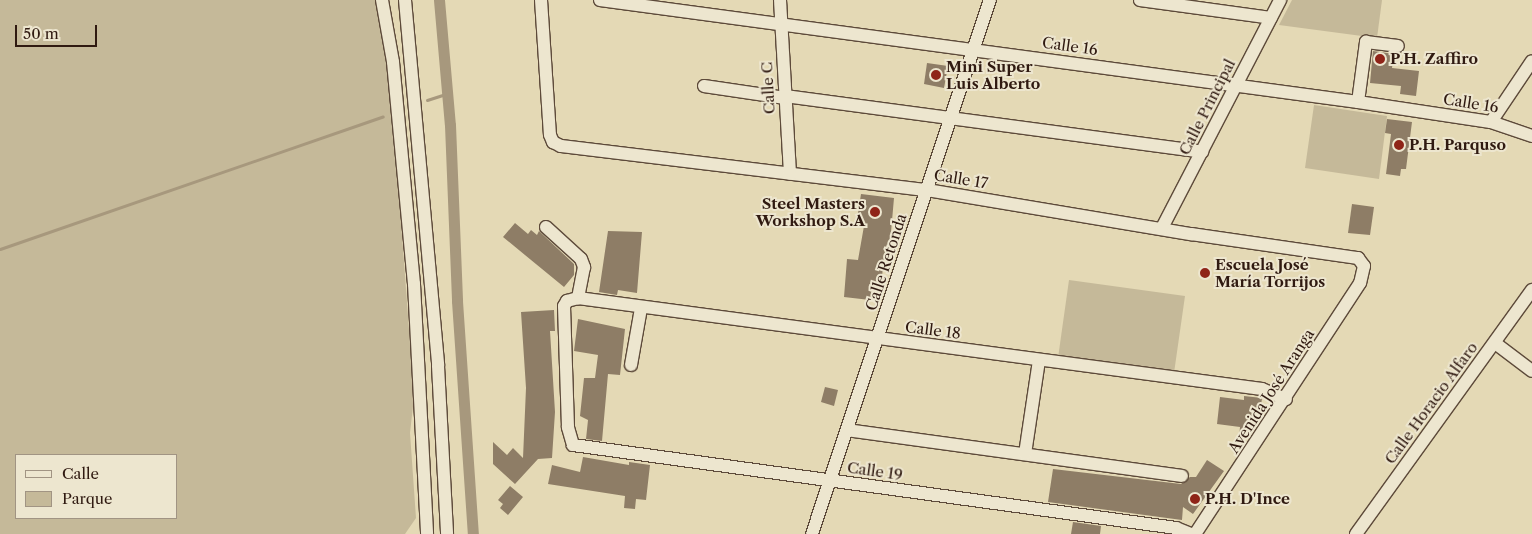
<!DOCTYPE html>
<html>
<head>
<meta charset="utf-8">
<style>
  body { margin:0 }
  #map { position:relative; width:1532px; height:534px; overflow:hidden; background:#e4d9b5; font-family:"Libre Caslon Text",serif }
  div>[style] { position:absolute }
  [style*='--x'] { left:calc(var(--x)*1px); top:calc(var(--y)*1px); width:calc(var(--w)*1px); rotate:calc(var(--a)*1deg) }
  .green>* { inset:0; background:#c5b999 }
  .stream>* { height:3px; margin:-1.5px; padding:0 1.5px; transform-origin:1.5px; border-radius:1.5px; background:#a7987d }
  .canal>* { height:11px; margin:-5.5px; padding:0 5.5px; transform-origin:5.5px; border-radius:5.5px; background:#a7987d }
  .building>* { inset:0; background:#8e7d66 }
  .roads { filter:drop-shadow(1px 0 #5d4a3a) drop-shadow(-1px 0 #5d4a3a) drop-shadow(0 1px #5d4a3a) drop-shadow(0 -1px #5d4a3a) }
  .minor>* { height:12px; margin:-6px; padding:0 6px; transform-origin:6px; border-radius:6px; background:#ede6cf }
  .dots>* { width:14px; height:14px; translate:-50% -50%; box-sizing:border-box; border:2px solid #ede6cf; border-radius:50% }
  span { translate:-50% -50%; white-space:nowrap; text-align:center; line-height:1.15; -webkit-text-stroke:4px #ede6cf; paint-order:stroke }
  .street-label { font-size:15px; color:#301a11 }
  .poi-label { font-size:15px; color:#301a11; font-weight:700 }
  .left { translate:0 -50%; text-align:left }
  .right { translate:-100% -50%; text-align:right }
  .legend { position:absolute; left:15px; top:454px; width:162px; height:65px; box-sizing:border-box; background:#ede6cf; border:1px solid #a19483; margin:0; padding:6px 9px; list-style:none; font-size:15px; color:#301a11 }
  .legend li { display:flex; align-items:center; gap:10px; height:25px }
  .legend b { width:25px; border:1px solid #a19483 }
  .scale { position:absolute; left:15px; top:25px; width:82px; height:22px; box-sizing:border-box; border:2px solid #301a11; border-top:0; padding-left:6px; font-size:15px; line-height:18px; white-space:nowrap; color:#301a11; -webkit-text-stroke:4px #ede6cf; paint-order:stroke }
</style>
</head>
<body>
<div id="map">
  <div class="green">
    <i style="clip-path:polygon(evenodd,0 0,379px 0,394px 127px,414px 397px,410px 433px,416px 518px,405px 534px,0 534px,0 0,16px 455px,176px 455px,176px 518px,16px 518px,16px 455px)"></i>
    <i style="clip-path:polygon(1292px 0,1382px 0,1377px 38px,1279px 25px)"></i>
    <i style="clip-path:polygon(1314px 105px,1387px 116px,1379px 179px,1305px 168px)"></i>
    <i style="clip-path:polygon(1069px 280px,1185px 296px,1174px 373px,1058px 358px)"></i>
  </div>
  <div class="stream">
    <i style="--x:427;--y:100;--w:22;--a:-18"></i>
    <i style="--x:0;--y:249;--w:405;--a:-19.1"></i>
  </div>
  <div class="canal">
    <i style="--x:439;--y:0;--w:125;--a:85"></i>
    <i style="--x:450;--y:125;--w:176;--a:87.7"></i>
    <i style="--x:457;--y:301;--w:234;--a:86.1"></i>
  </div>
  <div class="building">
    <i style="clip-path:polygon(1373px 51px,1394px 54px,1392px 68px,1419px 71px,1416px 96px,1400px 94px,1401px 86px,1370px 83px)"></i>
    <i style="clip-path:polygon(927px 63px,948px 66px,944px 88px,924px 84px)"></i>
    <i style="clip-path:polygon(1387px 119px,1412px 122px,1406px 169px,1401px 169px,1400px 176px,1386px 174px,1391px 134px,1385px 133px)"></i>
    <i style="clip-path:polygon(861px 194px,894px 198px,889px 255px,885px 254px,881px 283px,873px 282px,870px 300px,844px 297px,847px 259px,858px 260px,864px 226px,856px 226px)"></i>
    <i style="clip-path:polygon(1352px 204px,1374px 207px,1370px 235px,1348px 233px)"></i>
    <i style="clip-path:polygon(515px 223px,528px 234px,531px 230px,537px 235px,539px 231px,574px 264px,574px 275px,564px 287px,503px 237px)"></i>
    <i style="clip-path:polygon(608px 231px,642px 232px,637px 293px,618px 290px,617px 295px,599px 292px)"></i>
    <i style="clip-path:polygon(554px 310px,555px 331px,550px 331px,555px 412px,552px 458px,538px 459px,515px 484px,493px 464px,493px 442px,507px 455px,513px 448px,523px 458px,526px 388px,521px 312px)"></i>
    <i style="clip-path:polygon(578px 319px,625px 329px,620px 375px,608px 374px,602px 441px,586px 439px,588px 420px,580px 416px,584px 378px,595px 378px,598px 355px,574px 351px)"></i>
    <i style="clip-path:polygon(825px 387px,838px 390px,834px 406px,821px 402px)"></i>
    <i style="clip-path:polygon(1244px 396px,1262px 398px,1259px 422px,1248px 439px,1239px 438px,1240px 427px,1217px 424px,1220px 397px,1244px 400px)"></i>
    <i style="clip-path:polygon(583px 457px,629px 465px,629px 462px,650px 465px,646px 500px,636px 499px,635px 509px,624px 508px,625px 496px,548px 484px,552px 465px,580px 472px)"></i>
    <i style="clip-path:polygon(1207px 460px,1224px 471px,1193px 514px,1183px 507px,1182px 520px,1048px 502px,1053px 469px,1181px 484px,1190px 477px,1196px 477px)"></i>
    <i style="clip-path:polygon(510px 486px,523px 497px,508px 515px,500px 508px,503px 504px,498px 500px)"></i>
    <i style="clip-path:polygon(1073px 522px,1101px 526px,1100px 534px,1071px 534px)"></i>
  </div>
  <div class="roads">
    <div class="minor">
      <i style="--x:382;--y:0;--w:63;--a:79.9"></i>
      <i style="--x:393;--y:62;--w:223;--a:84.6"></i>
      <i style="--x:414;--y:284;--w:250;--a:87"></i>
      <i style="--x:405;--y:0;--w:367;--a:84.8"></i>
      <i style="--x:438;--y:366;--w:168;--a:86.9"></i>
      <i style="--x:541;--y:0;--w:135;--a:86.2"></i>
      <i style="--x:550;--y:135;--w:8;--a:67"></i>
      <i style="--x:553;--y:142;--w:9;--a:27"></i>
      <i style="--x:561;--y:146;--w:369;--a:6.9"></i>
      <i style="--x:927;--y:190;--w:268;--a:9.5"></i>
      <i style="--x:1191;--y:234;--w:169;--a:8.2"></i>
      <i style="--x:1358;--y:258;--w:10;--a:53"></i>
      <i style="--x:1364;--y:266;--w:17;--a:103"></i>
      <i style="--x:1360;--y:283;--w:300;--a:123.3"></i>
      <i style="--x:600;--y:0;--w:765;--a:7.66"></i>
      <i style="--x:1358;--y:102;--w:134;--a:8.6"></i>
      <i style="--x:1491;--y:122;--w:43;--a:18.9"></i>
      <i style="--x:780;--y:0;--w:174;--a:86.7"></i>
      <i style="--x:1140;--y:0;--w:132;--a:7.8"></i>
      <i style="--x:704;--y:86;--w:82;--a:8.4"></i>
      <i style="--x:785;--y:96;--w:421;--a:7.6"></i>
      <i style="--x:1358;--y:102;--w:61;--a:-82.4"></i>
      <i style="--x:1366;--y:42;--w:32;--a:7"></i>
      <i style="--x:1491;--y:122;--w:73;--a:-56.1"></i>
      <i style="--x:546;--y:227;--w:47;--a:42.4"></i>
      <i style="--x:581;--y:259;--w:9;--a:69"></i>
      <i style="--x:584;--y:267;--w:32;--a:101"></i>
      <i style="--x:1162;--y:228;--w:257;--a:-62.6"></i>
      <i style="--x:1495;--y:343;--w:46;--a:37.1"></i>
      <i style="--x:631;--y:365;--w:58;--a:-80"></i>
      <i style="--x:847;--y:430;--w:338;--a:7.8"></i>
      <i style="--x:1025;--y:454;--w:95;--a:-81.5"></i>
      <i style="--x:812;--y:534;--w:563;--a:-71.57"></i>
      <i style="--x:1191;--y:534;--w:16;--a:-158"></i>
      <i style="--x:1176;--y:528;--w:609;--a:-172.16"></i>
      <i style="--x:573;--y:445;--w:19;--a:-106"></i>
      <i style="--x:568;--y:427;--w:121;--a:-91.9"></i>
      <i style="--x:564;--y:306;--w:6;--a:-59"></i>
      <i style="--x:567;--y:301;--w:11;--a:-15"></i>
      <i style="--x:578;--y:298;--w:690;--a:7.58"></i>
      <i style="--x:1262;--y:389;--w:26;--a:23"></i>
      <i style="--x:1356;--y:534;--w:301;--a:-54.2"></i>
    </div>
  </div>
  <div class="dots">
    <i style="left:1380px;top:59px;background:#8f2418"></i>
    <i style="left:936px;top:75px;background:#8f2418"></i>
    <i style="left:1399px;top:145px;background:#8f2418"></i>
    <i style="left:875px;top:212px;background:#8f2418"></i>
    <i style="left:1205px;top:273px;background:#8f2418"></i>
    <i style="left:1195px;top:499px;background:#8f2418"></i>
  </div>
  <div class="street-label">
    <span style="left:1070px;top:46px;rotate:8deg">Calle 16</span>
    <span style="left:768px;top:88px;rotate:-93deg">Calle C</span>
    <span style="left:1471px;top:103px;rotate:9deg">Calle 16</span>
    <span style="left:1207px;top:107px;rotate:-63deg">Calle Principal</span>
    <span style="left:961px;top:179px;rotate:9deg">Calle 17</span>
    <span style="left:886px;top:262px;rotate:-72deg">Calle Retonda</span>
    <span style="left:933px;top:330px;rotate:7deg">Calle 18</span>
    <span style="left:1271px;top:391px;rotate:-57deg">Avenida José Aranga</span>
    <span style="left:1431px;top:403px;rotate:-54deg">Calle Horacio Alfaro</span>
    <span style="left:875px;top:471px;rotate:8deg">Calle 19</span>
  </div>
  <div class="poi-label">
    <span class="left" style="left:1390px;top:59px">P.H. Zaffiro</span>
    <span class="left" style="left:946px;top:75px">Mini Super<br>Luis Alberto</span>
    <span class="left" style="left:1409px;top:145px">P.H. Parquso</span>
    <span class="right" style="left:865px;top:212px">Steel Masters<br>Workshop S.A</span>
    <span class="left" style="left:1215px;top:273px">Escuela José<br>María Torrijos</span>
    <span class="left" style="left:1205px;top:499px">P.H. D'Ince</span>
  </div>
  <ul class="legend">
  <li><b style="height:6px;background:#ede6cf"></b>Calle</li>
  <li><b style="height:14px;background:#c5b999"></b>Parque</li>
  </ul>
  <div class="scale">50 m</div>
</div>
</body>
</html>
